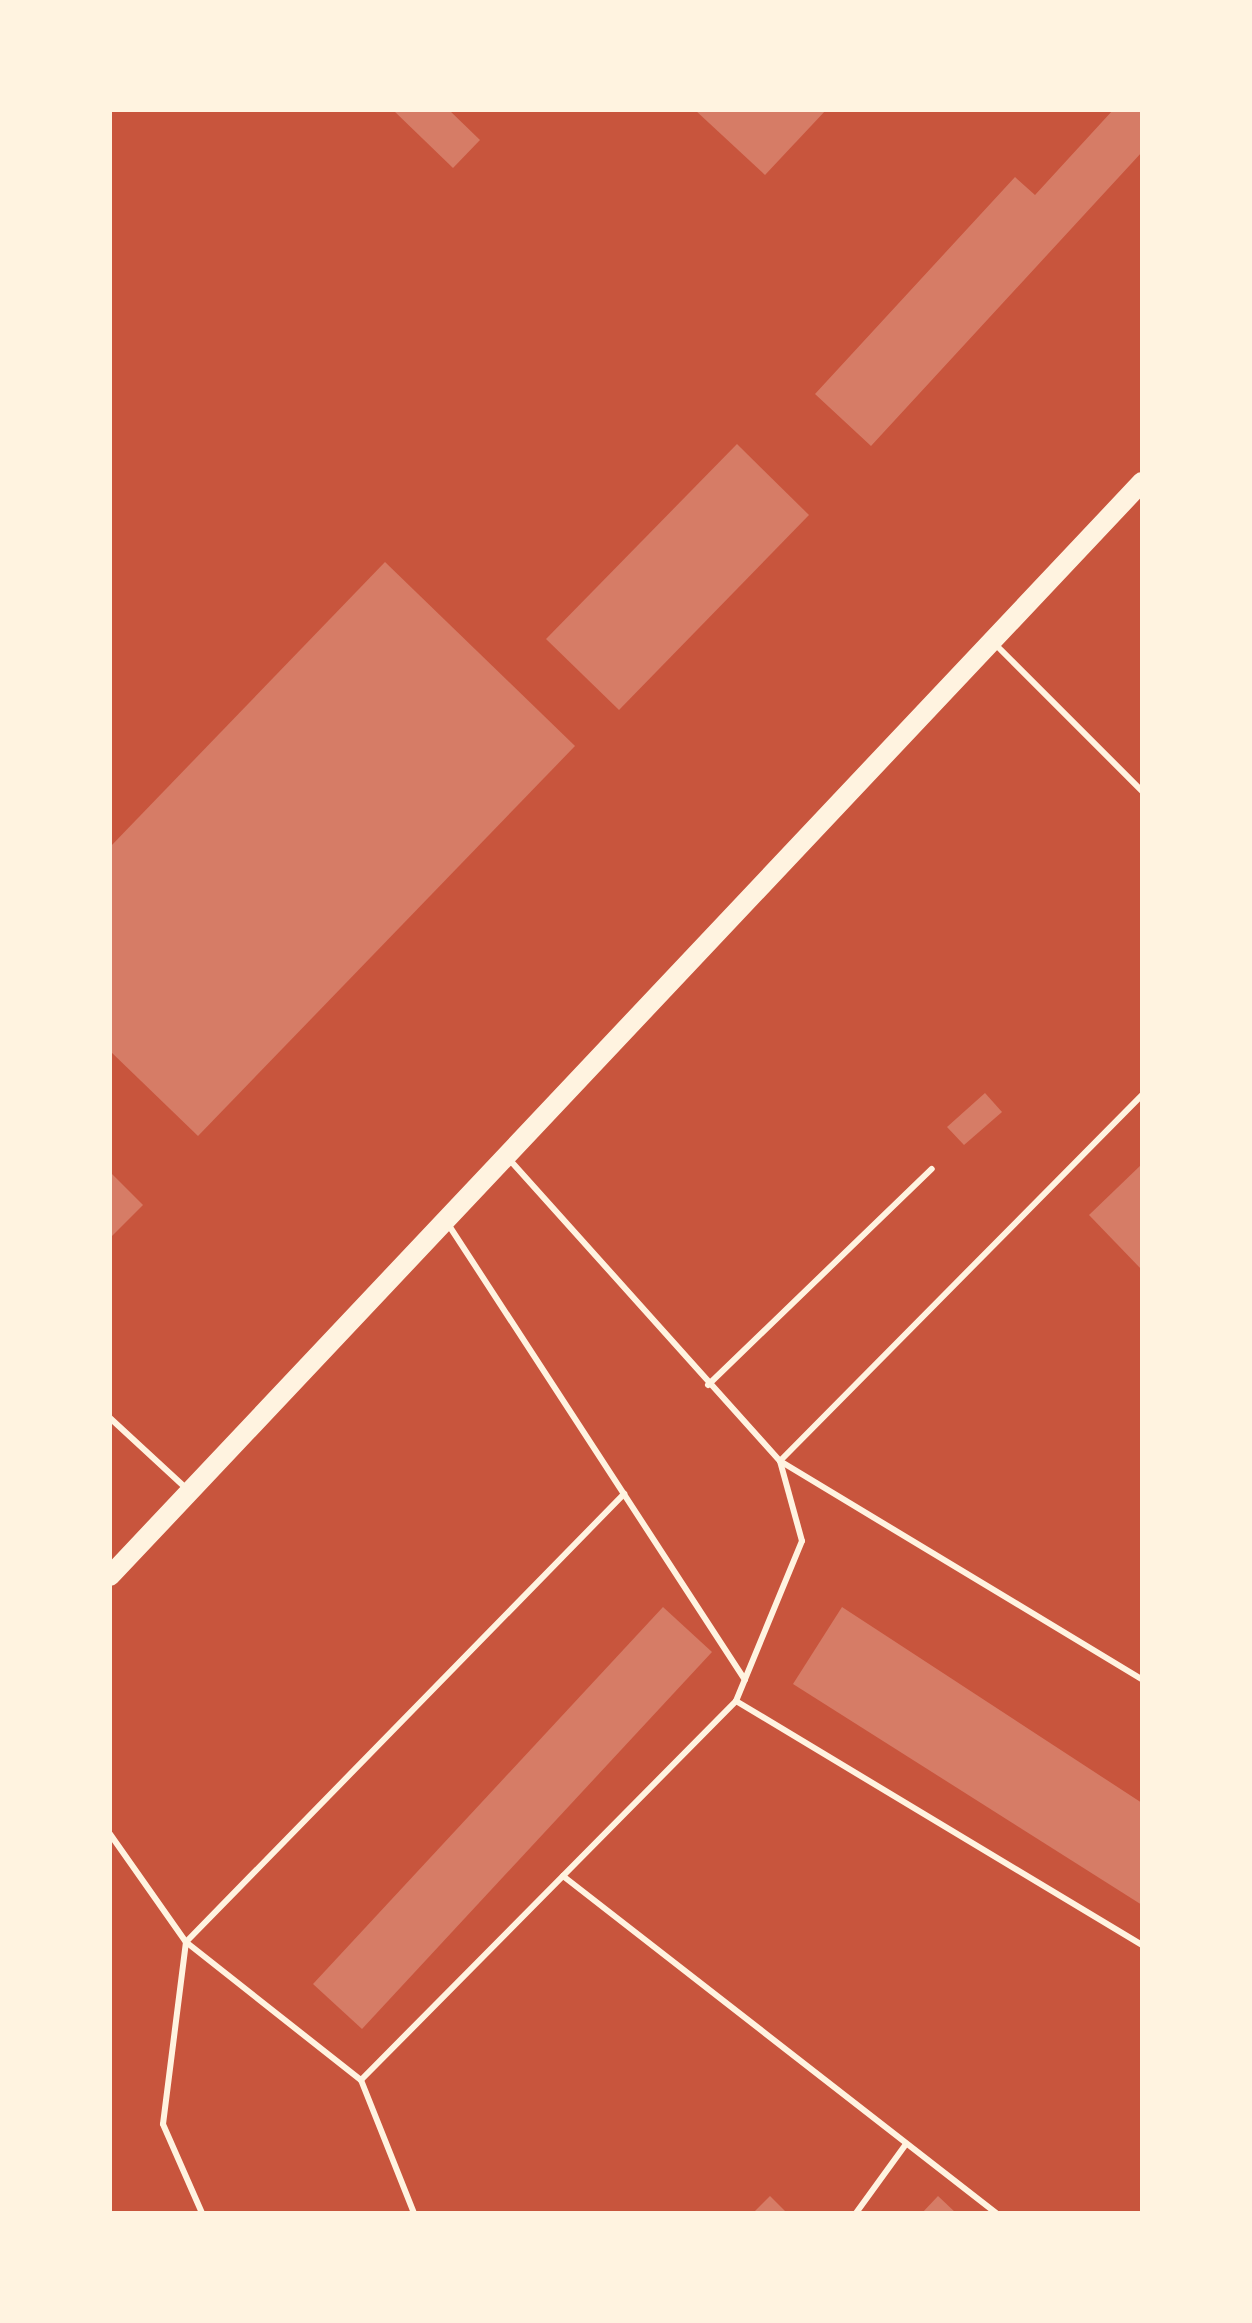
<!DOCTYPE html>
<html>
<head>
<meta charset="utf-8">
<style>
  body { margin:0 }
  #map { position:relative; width:1252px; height:2323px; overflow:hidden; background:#c8553d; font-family:"Work Sans",sans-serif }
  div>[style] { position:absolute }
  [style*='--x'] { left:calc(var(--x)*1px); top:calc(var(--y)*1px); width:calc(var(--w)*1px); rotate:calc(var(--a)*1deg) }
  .building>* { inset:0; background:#d67c66 }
  .service>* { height:6px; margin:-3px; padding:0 3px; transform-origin:3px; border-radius:3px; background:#fff3e0 }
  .primary>* { height:20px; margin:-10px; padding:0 10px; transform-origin:10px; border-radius:10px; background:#fff3e0 }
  span { translate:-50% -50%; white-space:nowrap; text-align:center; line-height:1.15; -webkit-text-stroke:6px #fff3e0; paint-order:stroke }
  .frame { position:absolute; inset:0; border:112px solid #fff3e0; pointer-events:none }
</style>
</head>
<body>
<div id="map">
  <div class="building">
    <i style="clip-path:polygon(393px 110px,449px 110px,480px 140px,453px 168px)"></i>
    <i style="clip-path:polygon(695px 110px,826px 110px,765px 175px)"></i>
    <i style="clip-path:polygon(1113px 110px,1142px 110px,1142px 152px,871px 446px,815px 394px,1015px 177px,1035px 195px)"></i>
    <i style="clip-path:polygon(737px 444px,809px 515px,619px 710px,546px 639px)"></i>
    <i style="clip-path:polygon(385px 562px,575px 746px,198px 1136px,110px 1051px,110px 847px)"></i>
    <i style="clip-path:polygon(985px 1093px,1002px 1112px,964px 1145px,947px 1127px)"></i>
    <i style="clip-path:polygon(1142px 1164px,1142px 1270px,1089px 1215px)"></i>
    <i style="clip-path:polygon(110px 1172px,143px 1205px,110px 1238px)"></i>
    <i style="clip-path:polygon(663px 1607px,712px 1652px,362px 2029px,313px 1984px)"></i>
    <i style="clip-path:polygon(842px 1607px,1142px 1803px,1142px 1905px,793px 1684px)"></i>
    <i style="clip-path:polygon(770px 2196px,787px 2213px,753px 2213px)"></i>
    <i style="clip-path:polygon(938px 2196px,956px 2213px,922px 2213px)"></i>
  </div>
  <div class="service">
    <i style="--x:995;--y:644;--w:208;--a:45"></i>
    <i style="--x:509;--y:1159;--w:406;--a:48.1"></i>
    <i style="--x:780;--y:1461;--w:423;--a:31.1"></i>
    <i style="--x:448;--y:1224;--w:544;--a:56.92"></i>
    <i style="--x:708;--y:1385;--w:311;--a:-44"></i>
    <i style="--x:110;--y:1418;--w:105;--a:42.7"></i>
    <i style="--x:780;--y:1461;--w:515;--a:-45.31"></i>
    <i style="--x:736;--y:1701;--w:173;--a:-67.6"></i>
    <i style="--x:802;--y:1541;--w:83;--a:-105.4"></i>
    <i style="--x:110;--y:1834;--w:132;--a:54.9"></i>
    <i style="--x:186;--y:1942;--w:223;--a:38.3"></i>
    <i style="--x:361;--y:2080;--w:143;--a:68.3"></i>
    <i style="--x:563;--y:1876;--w:549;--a:37.89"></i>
    <i style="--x:361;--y:2080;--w:533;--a:-45.3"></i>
    <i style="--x:736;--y:1701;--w:474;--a:31"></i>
    <i style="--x:202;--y:2213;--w:97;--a:-113.7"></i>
    <i style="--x:163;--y:2124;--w:183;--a:-82.8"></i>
    <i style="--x:186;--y:1942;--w:627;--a:-45.65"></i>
    <i style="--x:856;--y:2213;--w:85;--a:-54.1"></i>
  </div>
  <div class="primary">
    <i style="--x:110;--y:1576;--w:1504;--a:-46.67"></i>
  </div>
  <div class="frame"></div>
</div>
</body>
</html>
